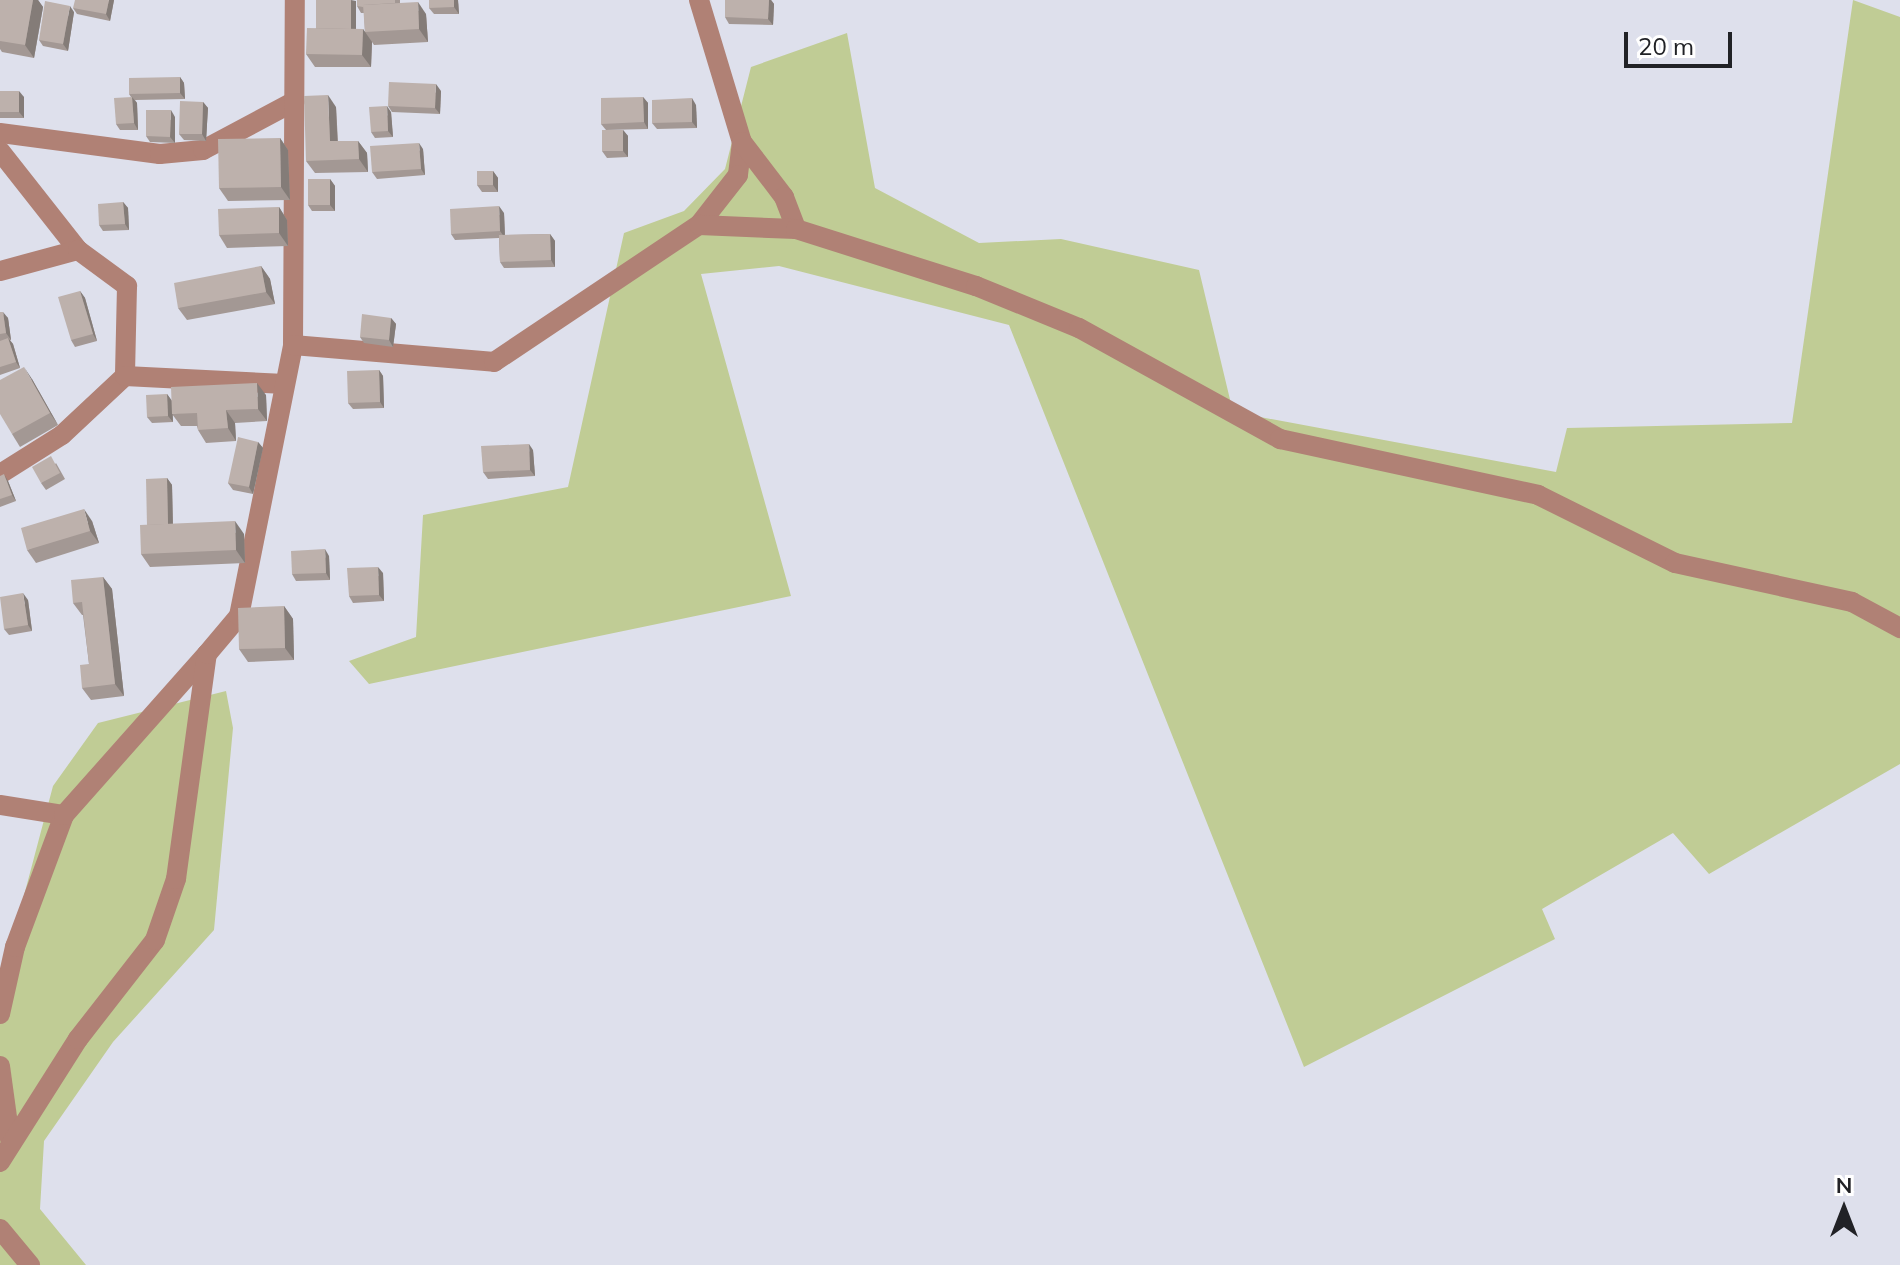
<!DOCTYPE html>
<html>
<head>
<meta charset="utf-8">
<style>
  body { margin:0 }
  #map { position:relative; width:1900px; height:1265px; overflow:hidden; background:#dee0ec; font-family:Mulish,sans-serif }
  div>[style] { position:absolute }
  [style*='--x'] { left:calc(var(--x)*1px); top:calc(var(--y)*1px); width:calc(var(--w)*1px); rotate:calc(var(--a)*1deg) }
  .green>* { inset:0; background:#c0cc95 }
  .minor>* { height:20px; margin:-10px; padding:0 10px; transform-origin:10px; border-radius:10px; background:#b08175 }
  .wall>* { inset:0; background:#a39894 }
  .shaded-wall>* { inset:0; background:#847c78 }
  .building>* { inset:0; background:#bdb1ac }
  span { translate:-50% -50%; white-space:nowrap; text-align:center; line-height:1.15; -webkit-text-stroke:6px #fff; paint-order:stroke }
  .north { position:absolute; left:1804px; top:1169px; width:80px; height:80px; -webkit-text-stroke:6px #fff; paint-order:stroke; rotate:0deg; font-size:22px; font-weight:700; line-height:32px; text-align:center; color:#212226 }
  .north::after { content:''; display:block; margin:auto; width:28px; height:36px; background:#212226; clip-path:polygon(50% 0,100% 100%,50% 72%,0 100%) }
  .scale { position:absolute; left:1624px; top:32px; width:108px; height:36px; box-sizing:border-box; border:4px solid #212226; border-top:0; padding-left:10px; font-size:24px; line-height:28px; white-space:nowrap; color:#212226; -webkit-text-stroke:6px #fff; paint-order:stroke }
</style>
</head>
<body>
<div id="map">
  <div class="green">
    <i style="clip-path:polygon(1853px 0,1900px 17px,1900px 764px,1709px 874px,1673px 833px,1542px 909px,1555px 939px,1304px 1067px,1009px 325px,779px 266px,701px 274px,791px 596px,369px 684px,349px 661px,416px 637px,423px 515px,568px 487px,624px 233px,684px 211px,725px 169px,751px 67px,847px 33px,875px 188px,979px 243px,1061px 239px,1199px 270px,1233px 412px,1556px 472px,1567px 428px,1792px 423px)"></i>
    <i style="clip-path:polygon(226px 691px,233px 728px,214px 930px,113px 1042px,44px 1141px,40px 1209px,86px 1265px,0 1265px,0 986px,53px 786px,98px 723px)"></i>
  </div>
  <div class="minor">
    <i style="--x:699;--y:0;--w:148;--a:73.2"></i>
    <i style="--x:742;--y:142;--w:33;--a:97"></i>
    <i style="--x:738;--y:175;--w:63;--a:128"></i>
    <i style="--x:0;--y:133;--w:161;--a:7.5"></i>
    <i style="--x:160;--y:154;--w:43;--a:-5.3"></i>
    <i style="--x:203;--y:150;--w:104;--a:-28"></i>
    <i style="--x:742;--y:142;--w:69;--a:52.6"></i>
    <i style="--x:784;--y:197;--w:34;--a:69"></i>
    <i style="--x:0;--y:151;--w:126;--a:51.8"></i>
    <i style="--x:0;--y:271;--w:81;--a:-15.1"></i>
    <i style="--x:78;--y:250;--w:61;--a:36.3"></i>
    <i style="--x:127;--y:286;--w:90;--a:91.3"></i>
    <i style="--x:293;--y:345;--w:345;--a:-89.7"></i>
    <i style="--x:0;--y:474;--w:73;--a:-32.2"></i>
    <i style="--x:62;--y:435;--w:86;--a:-43.1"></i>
    <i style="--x:125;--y:376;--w:160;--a:2.9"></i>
    <i style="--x:0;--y:805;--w:65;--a:8.9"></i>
    <i style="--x:0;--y:1014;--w:69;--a:-77.4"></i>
    <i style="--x:15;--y:947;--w:141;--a:-69.6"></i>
    <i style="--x:64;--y:815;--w:215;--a:-48.4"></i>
    <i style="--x:0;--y:1066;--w:74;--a:82.2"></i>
    <i style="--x:0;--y:1162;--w:146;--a:-57.6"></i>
    <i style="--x:78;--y:1039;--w:125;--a:-52.1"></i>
    <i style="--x:155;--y:940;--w:65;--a:-71"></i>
    <i style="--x:176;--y:879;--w:227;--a:-82.2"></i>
    <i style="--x:207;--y:654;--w:50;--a:-49.9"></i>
    <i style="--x:239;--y:616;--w:276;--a:-78.7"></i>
    <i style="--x:293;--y:345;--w:202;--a:4.8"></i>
    <i style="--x:494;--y:362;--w:247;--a:-33.8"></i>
    <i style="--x:699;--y:225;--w:97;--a:2.4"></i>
    <i style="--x:796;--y:229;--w:189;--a:17.6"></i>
    <i style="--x:976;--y:286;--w:111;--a:22.2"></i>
    <i style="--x:1079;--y:328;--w:230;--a:28.9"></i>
    <i style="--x:1280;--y:439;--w:264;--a:12.2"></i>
    <i style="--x:1538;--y:495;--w:153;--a:26.4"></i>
    <i style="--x:1675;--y:563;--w:181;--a:12.4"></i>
    <i style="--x:1852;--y:602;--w:55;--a:28.4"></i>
    <i style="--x:0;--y:1229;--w:47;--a:50.2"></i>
  </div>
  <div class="wall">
    <i style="clip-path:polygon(0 0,38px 0,43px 7px,34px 58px,2px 52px,0 49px)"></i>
    <i style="clip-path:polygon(114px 0,110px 21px,77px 14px,73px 8px)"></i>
    <i style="clip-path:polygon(357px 0,400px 0,400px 3px,426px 14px,428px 42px,374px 45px,372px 42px,371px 67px,315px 67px,306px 54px,316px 28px,356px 1px,356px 29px,363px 29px,365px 32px,364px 13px,361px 13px,357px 6px)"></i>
    <i style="clip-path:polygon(429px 0,458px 0,459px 14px,434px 14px,429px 8px)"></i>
    <i style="clip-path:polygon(725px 0,771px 0,774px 4px,773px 25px,729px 24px,725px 17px)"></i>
    <i style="clip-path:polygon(74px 12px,68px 51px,43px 46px,39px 40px)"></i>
    <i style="clip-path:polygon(180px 77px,184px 83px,185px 99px,135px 100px,137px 103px,138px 130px,120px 130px,116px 124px,131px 97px,129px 94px)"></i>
    <i style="clip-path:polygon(0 91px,24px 97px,24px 118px,0 118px)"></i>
    <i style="clip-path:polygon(441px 91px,440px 114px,392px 112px,388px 106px)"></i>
    <i style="clip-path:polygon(643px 97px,648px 103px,648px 129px,606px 130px,601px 124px)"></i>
    <i style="clip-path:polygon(203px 102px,208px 108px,206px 141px,184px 140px,179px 134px)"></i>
    <i style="clip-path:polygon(696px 105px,697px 128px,657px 129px,652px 123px)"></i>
    <i style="clip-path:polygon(336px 107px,338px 141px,358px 141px,367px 153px,368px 172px,315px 173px,306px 161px)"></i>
    <i style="clip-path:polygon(391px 112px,393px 137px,375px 138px,371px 132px)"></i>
    <i style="clip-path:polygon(175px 117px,175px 143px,150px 142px,146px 136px)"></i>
    <i style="clip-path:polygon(623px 130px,628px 136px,628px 157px,607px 158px,602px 151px)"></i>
    <i style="clip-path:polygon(280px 138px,288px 150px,290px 200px,228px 201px,219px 188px)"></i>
    <i style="clip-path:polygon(423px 149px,425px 175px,377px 179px,372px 172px)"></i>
    <i style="clip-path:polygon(493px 171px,498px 178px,498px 192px,482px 192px,477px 185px)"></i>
    <i style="clip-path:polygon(330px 179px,335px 186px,335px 211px,312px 211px,308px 205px)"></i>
    <i style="clip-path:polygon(123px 202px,128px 208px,129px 230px,103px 231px,99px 225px)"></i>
    <i style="clip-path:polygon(279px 207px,287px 220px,288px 246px,227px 248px,219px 235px)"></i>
    <i style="clip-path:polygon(504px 213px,505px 235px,550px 234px,555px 241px,555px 267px,504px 268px,500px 262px,499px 238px,455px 240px,451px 234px)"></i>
    <i style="clip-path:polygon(261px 266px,270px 279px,275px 304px,187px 320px,178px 308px)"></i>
    <i style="clip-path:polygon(80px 291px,85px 298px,97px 341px,75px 347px,71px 340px)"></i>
    <i style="clip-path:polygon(0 312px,8px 318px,11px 340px,10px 340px,13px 344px,20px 368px,0 375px)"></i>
    <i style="clip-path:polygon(391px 318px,396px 324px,393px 347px,364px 343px,360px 337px)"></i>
    <i style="clip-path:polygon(379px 370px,383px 376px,384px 408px,353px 409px,348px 403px)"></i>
    <i style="clip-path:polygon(32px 379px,58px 425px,20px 447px,12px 434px)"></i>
    <i style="clip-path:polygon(167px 394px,172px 401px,173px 422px,152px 423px,147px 417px)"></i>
    <i style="clip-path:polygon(266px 395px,267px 421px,235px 423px,236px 441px,206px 443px,198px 430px,197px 426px,181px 426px,172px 414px)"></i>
    <i style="clip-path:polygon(258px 442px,263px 448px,253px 494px,233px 490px,228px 483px)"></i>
    <i style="clip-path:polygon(533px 450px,535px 476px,488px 479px,483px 472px)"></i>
    <i style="clip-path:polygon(56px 463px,65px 479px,46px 490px,41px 483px)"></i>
    <i style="clip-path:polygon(0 476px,8px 481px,16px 501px,0 507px)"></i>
    <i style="clip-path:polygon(167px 478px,172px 485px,173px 524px,244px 534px,245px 563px,150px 567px,141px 554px,147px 525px)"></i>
    <i style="clip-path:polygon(92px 521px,99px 543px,36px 563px,27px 550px)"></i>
    <i style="clip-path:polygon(329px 556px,330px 580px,296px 581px,292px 574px)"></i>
    <i style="clip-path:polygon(383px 573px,384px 601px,353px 603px,349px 596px)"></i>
    <i style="clip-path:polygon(103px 577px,112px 589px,124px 696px,91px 700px,82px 688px,89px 664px,83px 615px,82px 615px,73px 603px)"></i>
    <i style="clip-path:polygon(28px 600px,32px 631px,9px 635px,4px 629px)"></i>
    <i style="clip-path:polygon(284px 606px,293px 619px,294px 660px,248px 662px,239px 649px)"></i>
  </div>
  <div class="shaded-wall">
    <i style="clip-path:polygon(33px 0,38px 0,43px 7px,34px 58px,25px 45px)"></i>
    <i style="clip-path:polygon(109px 0,114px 0,110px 21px,106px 14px)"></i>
    <i style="clip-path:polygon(351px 0,356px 1px,356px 37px,351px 31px)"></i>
    <i style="clip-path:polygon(454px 0,458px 0,459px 14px,454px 7px)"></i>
    <i style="clip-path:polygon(769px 0,771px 0,774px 4px,773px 25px,768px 19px)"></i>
    <i style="clip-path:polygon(418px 2px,426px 14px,428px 42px,419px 29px)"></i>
    <i style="clip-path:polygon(70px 6px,74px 12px,68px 51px,63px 44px)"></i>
    <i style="clip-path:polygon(363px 29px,372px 42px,371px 67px,362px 55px)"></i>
    <i style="clip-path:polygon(180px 77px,184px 83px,185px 99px,180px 93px)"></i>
    <i style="clip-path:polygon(436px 84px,441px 91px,440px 114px,435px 108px)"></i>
    <i style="clip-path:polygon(19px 91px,24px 97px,24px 118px,19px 112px)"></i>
    <i style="clip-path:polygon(328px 95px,336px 107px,338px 154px,330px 141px)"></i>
    <i style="clip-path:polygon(132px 97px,137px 103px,138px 130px,134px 123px)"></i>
    <i style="clip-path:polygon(643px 97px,648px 103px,648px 129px,644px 122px)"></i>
    <i style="clip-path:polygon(692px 98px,696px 105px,697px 128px,692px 122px)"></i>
    <i style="clip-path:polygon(203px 102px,208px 108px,206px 141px,202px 134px)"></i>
    <i style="clip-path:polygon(387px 106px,391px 112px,393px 137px,388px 131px)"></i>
    <i style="clip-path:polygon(171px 110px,175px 117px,175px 143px,170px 137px)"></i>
    <i style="clip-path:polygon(623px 130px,628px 136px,628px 157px,623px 151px)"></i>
    <i style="clip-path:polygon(280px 138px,288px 150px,290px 200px,281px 187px)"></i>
    <i style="clip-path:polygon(358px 141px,367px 153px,368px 172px,359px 159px)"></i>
    <i style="clip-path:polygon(419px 143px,423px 149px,425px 175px,421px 169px)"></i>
    <i style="clip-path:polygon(493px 171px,498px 178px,498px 192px,493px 185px)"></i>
    <i style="clip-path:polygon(330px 179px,335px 186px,335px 211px,330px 205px)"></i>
    <i style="clip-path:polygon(123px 202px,128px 208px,129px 230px,125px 224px)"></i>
    <i style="clip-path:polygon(499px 206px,504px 213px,505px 238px,500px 231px)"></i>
    <i style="clip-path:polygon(279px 207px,287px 220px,288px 246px,279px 233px)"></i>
    <i style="clip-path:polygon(550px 234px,555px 241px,555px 267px,551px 260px)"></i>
    <i style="clip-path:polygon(261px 266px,270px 279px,275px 304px,266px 292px)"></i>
    <i style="clip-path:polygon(80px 291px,85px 298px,97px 341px,93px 334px)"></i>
    <i style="clip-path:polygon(3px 312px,8px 318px,11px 340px,6px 333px)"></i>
    <i style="clip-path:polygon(391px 318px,396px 324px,393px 347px,389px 340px)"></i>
    <i style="clip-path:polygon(8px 338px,13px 344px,20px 368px,16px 362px)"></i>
    <i style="clip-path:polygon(24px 367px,32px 379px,58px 425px,50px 413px)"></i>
    <i style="clip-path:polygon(379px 370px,383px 376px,384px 408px,380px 402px)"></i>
    <i style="clip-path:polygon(257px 383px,266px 395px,267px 421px,258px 409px)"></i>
    <i style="clip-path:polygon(167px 394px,172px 401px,173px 422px,168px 416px)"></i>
    <i style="clip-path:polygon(226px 410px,235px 423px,236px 441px,228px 428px)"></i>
    <i style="clip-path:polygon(258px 442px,263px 448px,253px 494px,249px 487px)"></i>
    <i style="clip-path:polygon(529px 444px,533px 450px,535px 476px,530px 470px)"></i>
    <i style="clip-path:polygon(4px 474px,8px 481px,16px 501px,12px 495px)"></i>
    <i style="clip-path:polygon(167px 478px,172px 485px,173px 533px,168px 527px)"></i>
    <i style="clip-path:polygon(84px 509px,92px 521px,99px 543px,90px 531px)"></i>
    <i style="clip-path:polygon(235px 521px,244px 534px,245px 563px,236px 550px)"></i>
    <i style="clip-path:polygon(325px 549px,329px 556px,330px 580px,326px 573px)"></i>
    <i style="clip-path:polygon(378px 567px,383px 573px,384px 601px,379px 595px)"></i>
    <i style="clip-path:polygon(103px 577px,112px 589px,124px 696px,115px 684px)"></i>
    <i style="clip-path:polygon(23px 593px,28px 600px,32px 631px,28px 625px)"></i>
    <i style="clip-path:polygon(284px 606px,293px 619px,294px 660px,285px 648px)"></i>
  </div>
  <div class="building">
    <i style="clip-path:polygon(0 0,33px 0,25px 45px,0 41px)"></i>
    <i style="clip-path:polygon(75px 0,109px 0,106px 14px,73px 8px)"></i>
    <i style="clip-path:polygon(316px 0,351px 0,351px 29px,316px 28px)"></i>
    <i style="clip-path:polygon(357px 0,395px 0,395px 3px,363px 5px,363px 7px,357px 6px)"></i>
    <i style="clip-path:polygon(429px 0,454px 0,454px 7px,429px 8px)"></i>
    <i style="clip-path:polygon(725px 0,769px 0,768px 19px,725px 17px)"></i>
    <i style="clip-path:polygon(45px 1px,70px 6px,63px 44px,39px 40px)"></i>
    <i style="clip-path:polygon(418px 2px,419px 29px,365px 32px,363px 5px)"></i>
    <i style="clip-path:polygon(307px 28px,363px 29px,362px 55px,306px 54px)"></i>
    <i style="clip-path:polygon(180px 77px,180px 93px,129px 94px,129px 78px)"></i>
    <i style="clip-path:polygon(389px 82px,436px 84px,435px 108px,388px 106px)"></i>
    <i style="clip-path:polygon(0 91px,19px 91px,19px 112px,0 112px)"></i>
    <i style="clip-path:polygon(328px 95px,330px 141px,358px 141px,359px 159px,306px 161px,304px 96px)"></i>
    <i style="clip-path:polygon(132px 97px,134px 123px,116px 124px,114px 98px)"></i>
    <i style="clip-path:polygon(643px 97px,644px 122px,601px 124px,601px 98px)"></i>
    <i style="clip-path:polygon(692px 98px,692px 122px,652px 123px,652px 100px)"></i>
    <i style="clip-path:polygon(180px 101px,203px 102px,202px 134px,179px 134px)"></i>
    <i style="clip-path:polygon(387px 106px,388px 131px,371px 132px,369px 107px)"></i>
    <i style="clip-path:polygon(146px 110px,171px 110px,170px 137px,146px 136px)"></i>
    <i style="clip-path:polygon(602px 130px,623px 130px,623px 151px,602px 151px)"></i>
    <i style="clip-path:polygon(280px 138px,281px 187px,219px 188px,218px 139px)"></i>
    <i style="clip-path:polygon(419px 143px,421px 169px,372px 172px,370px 146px)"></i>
    <i style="clip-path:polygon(477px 171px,493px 171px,493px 185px,477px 185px)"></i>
    <i style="clip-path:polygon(308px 179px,330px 179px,330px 205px,308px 205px)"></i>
    <i style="clip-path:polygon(123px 202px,125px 224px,99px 225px,98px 204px)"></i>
    <i style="clip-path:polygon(499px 206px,500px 231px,451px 234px,450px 209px)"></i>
    <i style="clip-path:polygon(279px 207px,279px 233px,219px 235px,218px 209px)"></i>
    <i style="clip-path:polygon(550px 234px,551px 260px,500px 262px,499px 235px)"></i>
    <i style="clip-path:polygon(261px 266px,266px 292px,178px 308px,174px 283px)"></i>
    <i style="clip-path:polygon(80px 291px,93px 334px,71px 340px,58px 297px)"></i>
    <i style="clip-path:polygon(0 312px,3px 312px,6px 333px,0 334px)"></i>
    <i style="clip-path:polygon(362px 314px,391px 318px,389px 340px,360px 337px)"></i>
    <i style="clip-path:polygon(8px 338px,16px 362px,0 367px,0 341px)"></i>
    <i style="clip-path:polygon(24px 367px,50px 413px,12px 434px,0 414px,0 380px)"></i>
    <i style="clip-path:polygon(379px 370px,380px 402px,348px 403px,347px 371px)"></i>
    <i style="clip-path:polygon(257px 383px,258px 409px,226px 410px,228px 428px,198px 430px,197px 413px,172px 414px,171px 387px)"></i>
    <i style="clip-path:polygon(167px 394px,168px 416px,147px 417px,146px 395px)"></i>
    <i style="clip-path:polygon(238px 437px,258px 442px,249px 487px,228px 483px)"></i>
    <i style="clip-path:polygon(529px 444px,530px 470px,483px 472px,481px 446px)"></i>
    <i style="clip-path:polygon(51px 456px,60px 473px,41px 483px,32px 467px)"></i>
    <i style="clip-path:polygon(4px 474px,12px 495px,0 499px,0 476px)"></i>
    <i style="clip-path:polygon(167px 478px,168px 524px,147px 525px,146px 479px)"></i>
    <i style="clip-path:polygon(84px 509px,90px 531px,27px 550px,21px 528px)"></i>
    <i style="clip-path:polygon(235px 521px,236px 550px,141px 554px,140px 525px)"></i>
    <i style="clip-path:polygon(325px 549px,326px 573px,292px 574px,291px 551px)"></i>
    <i style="clip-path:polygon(378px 567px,379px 595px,349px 596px,347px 568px)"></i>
    <i style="clip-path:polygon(103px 577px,115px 684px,82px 688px,80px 665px,89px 664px,82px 602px,73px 603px,71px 580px)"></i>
    <i style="clip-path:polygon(23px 593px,28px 625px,4px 629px,0 597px)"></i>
    <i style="clip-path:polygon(284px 606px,285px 648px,239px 649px,238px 608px)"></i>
  </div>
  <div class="north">N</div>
  <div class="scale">20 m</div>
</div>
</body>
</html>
